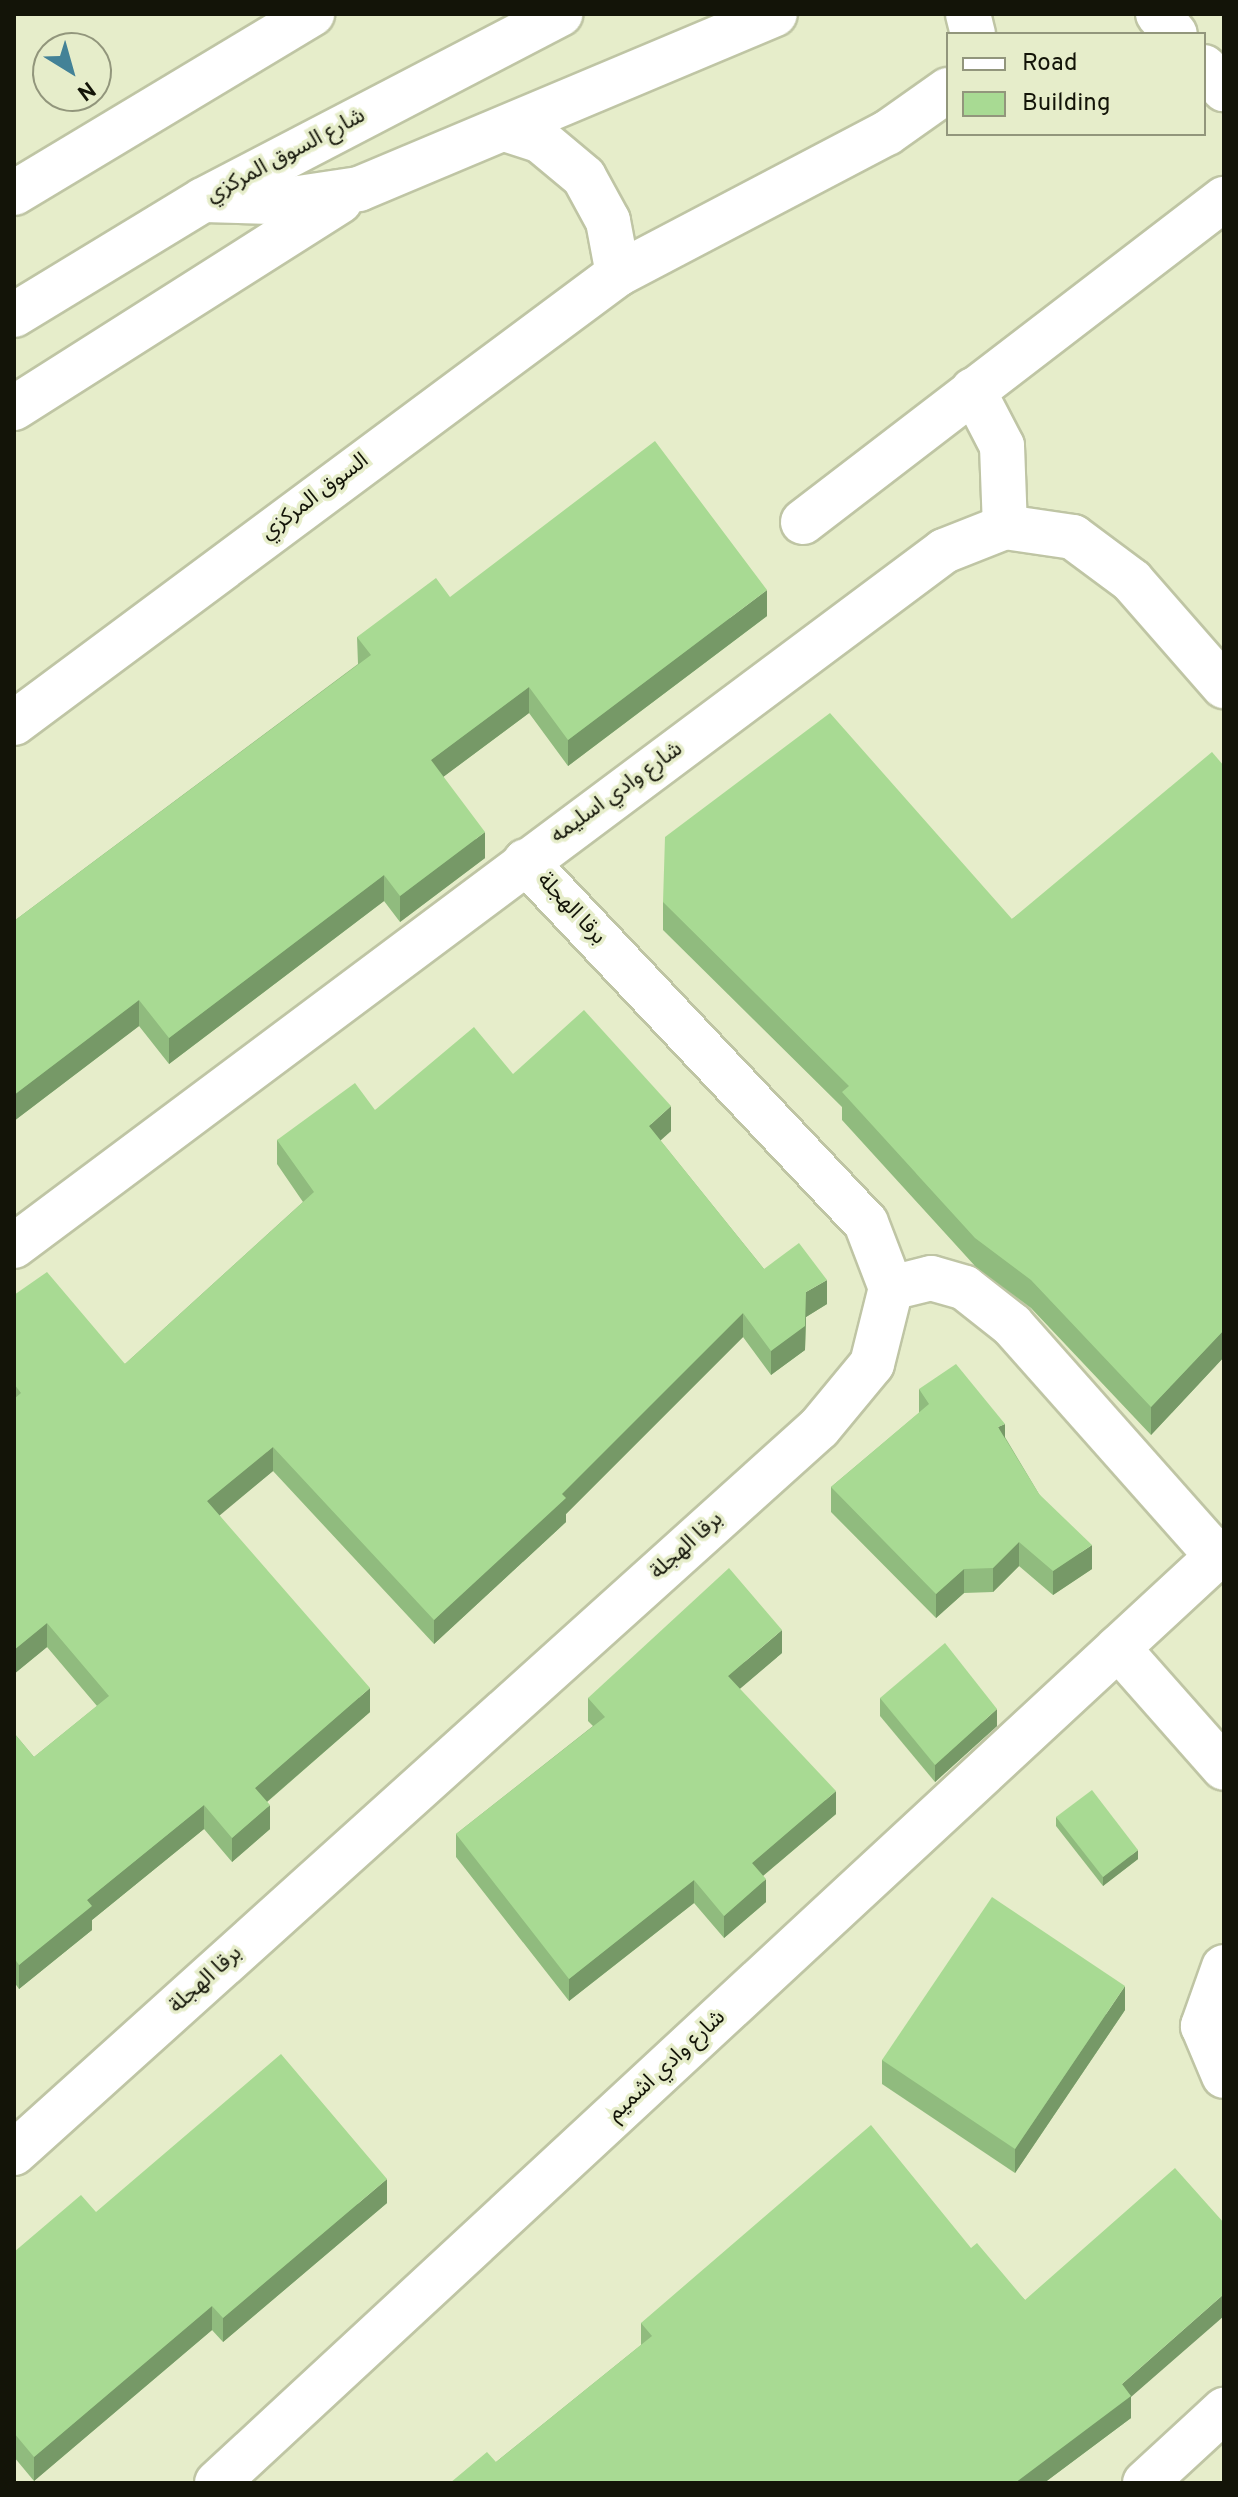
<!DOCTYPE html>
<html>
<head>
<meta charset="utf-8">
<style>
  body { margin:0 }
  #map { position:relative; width:1238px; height:2497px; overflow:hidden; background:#e6edca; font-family:Overpass,"Noto Sans Arabic",sans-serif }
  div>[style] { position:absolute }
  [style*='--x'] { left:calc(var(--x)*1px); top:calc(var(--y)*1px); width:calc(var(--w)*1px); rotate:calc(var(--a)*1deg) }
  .roads { filter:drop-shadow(2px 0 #bfc5a4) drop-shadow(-2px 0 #bfc5a4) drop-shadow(0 2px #bfc5a4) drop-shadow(0 -2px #bfc5a4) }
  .minor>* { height:44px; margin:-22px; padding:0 22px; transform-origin:22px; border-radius:22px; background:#fff }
  .major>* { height:44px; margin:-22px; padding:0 22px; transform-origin:22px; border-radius:22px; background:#fff }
  .wall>* { inset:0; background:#90bb7e }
  .shaded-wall>* { inset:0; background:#769967 }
  .building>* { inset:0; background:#a8da93 }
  span { translate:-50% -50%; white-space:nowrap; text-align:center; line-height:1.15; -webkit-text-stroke:7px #e6edca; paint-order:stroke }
  .street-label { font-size:22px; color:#131408 }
  .frame { position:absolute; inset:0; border:16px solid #131408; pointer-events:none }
  .legend { position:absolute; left:946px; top:32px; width:260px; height:104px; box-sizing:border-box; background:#e6edca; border:2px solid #92967c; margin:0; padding:10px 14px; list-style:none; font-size:24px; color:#131408 }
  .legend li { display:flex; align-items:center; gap:16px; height:40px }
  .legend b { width:40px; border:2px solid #92967c }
  .north { position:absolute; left:32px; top:32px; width:80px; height:80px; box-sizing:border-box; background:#e6edca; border:2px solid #92967c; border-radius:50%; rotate:143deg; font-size:22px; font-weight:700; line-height:32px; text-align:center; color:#131408 }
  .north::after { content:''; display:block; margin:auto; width:28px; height:36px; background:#438297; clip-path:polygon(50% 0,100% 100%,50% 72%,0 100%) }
</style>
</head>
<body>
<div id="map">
  <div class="roads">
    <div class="minor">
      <i style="--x:968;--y:14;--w:21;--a:76"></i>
      <i style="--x:1158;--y:14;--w:26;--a:50"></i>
      <i style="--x:1204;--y:67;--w:30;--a:48"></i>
      <i style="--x:508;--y:130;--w:35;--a:18"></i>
      <i style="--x:541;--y:141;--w:56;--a:39.9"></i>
      <i style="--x:584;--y:177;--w:50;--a:61.4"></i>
      <i style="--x:608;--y:221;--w:54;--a:79.3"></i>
      <i style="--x:205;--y:200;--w:67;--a:1.7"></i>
      <i style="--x:272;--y:202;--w:88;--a:-8.5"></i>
      <i style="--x:359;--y:189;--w:451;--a:-22.8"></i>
      <i style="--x:14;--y:315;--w:221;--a:-31.3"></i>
      <i style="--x:203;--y:200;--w:403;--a:-27.5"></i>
      <i style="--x:973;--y:390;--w:63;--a:62.6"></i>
      <i style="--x:1002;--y:446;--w:81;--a:87.9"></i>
      <i style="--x:14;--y:408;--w:386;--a:-32.4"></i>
      <i style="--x:803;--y:522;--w:531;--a:-37.5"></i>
      <i style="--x:14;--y:723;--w:753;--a:-36.63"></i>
      <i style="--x:618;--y:274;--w:304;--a:-27.7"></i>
      <i style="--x:887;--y:133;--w:75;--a:-35.2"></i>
      <i style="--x:14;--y:1246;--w:1161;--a:-36.77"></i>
      <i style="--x:944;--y:551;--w:66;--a:-21.5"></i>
      <i style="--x:1005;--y:527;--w:69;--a:8.4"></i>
      <i style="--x:1073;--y:537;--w:74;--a:36.7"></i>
      <i style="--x:1132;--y:581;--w:140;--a:48.8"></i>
      <i style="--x:891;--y:1288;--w:41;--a:-14"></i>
      <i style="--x:931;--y:1278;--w:35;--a:16"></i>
      <i style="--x:965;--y:1288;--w:60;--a:38.2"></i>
      <i style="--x:1012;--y:1325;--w:309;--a:48.4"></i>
      <i style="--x:1118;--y:1648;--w:160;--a:48.5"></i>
      <i style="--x:1224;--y:1967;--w:63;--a:109.6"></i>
      <i style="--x:1203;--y:2026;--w:54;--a:67.2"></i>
      <i style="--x:14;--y:2153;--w:1083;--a:-42.01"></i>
      <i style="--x:819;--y:1428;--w:83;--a:-50.4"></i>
      <i style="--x:872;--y:1364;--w:78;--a:-76"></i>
      <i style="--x:891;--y:1288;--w:70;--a:-111"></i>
      <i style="--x:866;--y:1223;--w:497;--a:-133.3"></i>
      <i style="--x:217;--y:2483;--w:1373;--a:-42.82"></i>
      <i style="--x:1145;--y:2483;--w:108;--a:-42.7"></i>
    </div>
    <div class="major">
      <i style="--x:14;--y:193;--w:348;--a:-31"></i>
    </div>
  </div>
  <div class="wall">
    <i style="clip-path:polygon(767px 616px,568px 766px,529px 713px,443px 777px,485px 858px,400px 922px,384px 901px,169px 1064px,139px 1026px,14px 1121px,14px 921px,358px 664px,357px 637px)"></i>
    <i style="clip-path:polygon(1224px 766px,1224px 1357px,1151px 1435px,1031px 1308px,975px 1266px,842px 1120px,842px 1107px,663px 930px,663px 902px,1012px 919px)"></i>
    <i style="clip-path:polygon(513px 1074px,671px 1131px,660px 1140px,764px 1269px,827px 1304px,806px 1317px,805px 1350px,771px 1375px,743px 1337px,566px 1514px,566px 1522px,434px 1644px,273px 1471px,219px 1515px,370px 1712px,267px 1802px,270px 1829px,232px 1862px,204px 1829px,92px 1920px,92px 1930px,19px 1989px,14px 1982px,14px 1733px,34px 1757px,97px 1706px,47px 1647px,14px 1674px,14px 1295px,125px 1364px,303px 1202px,277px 1164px,277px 1140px,375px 1110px)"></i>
    <i style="clip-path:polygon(919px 1389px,1005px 1437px,1039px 1494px,1092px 1569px,1053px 1595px,1019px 1566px,993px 1592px,964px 1593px,936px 1618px,831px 1512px,831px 1487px,919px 1413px)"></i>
    <i style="clip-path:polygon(782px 1653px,739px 1689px,836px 1814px,763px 1876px,766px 1902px,724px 1938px,694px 1903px,569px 2001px,456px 1857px,456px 1834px,593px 1726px,588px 1721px,588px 1698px)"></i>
    <i style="clip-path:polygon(880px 1698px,997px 1726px,935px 1782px,880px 1716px)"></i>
    <i style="clip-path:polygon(1056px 1817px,1138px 1859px,1103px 1886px,1056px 1826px)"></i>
    <i style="clip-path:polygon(1125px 2010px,1015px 2173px,882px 2084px,882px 2060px)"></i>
    <i style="clip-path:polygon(387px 2203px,223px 2342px,212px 2330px,34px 2481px,14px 2457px,14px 2252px,96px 2212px)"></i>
    <i style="clip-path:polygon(971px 2248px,1025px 2300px,1131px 2397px,1131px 2418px,1044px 2483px,450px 2483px,496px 2462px,641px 2345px,641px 2323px)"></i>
  </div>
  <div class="shaded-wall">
    <i style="clip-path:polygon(767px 590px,767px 616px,568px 766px,568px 740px)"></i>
    <i style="clip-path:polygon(529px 687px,529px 713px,431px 786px,431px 760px)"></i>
    <i style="clip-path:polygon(485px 832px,485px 858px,400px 922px,400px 896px)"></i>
    <i style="clip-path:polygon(384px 875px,384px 901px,169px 1064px,169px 1038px)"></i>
    <i style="clip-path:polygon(139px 1000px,139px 1026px,14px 1121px,14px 1095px)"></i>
    <i style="clip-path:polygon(671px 1106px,671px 1131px,649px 1151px,649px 1126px)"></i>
    <i style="clip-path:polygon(827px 1280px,827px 1304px,806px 1317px,805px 1350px,771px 1375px,771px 1351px,806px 1292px)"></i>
    <i style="clip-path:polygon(743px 1313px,743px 1337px,566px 1514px,566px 1522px,434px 1644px,434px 1620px)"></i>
    <i style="clip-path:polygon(1224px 1330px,1224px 1357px,1151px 1435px,1151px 1407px)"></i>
    <i style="clip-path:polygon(1005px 1424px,1005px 1448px,998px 1427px)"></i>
    <i style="clip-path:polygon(273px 1447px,273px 1471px,207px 1526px,207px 1501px)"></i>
    <i style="clip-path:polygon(1019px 1542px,1019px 1566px,993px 1592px,993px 1568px)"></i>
    <i style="clip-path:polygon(1092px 1545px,1092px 1569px,1053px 1595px,1053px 1571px)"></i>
    <i style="clip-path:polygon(964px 1569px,964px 1593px,936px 1618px,936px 1594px)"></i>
    <i style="clip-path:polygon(47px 1623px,47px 1647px,14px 1674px,14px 1650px)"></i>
    <i style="clip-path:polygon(782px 1630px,782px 1653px,728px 1699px,728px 1676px)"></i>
    <i style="clip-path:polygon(370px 1688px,370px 1712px,255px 1812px,255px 1788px)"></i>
    <i style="clip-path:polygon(997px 1709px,997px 1726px,935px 1782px,935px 1765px)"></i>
    <i style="clip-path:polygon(836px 1791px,836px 1814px,752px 1885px,752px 1863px)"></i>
    <i style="clip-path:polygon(204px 1805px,204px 1829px,92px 1920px,92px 1930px,19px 1989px,19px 1965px,87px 1900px)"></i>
    <i style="clip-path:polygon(270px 1805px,270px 1829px,232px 1862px,232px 1838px)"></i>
    <i style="clip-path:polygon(1138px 1850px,1138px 1859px,1103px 1886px,1103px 1877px)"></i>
    <i style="clip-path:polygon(766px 1879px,766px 1902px,724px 1938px,724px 1916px)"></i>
    <i style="clip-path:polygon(694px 1880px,694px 1903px,569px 2001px,569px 1979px)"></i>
    <i style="clip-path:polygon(1125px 1986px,1125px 2010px,1015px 2173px,1015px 2149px)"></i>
    <i style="clip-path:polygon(387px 2179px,387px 2203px,223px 2342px,223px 2318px)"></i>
    <i style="clip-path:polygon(1224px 2294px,1224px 2316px,1131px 2397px,1131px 2418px,1044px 2483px,1015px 2483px,1122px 2384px)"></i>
    <i style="clip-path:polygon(212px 2306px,212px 2330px,34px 2481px,34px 2457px)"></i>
  </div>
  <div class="building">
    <i style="clip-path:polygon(655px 441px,767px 590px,568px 740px,529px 687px,431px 760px,485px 832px,400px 896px,384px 875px,169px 1038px,139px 1000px,14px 1095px,14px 921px,371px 655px,357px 637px,436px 578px,450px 597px)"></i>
    <i style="clip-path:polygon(830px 713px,1012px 919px,1212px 752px,1224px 766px,1224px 1330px,1151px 1407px,1031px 1280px,975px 1238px,842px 1092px,849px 1086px,663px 902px,665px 837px)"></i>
    <i style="clip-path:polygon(584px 1010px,671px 1106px,649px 1126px,764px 1269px,799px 1243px,827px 1280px,806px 1292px,805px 1326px,771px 1351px,743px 1313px,562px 1494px,566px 1498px,434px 1620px,273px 1447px,207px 1501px,370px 1688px,255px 1788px,270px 1805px,232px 1838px,204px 1805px,87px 1900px,92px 1906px,19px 1965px,14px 1958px,14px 1733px,34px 1757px,109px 1696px,47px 1623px,14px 1650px,14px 1399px,21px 1393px,14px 1384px,14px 1295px,47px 1272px,125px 1364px,314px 1192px,277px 1140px,355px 1083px,375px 1110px,474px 1027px,513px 1074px)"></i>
    <i style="clip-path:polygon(956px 1364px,1005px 1424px,998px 1427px,1039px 1494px,1092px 1545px,1053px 1571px,1019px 1542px,993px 1568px,964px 1569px,936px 1594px,831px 1487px,929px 1404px,919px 1389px)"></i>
    <i style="clip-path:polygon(729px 1568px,782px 1630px,728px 1676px,836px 1791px,752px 1863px,766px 1879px,724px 1916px,694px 1880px,569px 1979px,456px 1834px,605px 1717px,588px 1698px)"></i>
    <i style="clip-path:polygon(945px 1643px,997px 1709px,935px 1765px,880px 1698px)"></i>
    <i style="clip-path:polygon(1092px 1790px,1138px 1850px,1103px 1877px,1056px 1817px)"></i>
    <i style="clip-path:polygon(992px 1897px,1125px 1986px,1015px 2149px,882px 2060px)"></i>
    <i style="clip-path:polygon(281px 2054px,387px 2179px,223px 2318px,212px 2306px,34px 2457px,14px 2433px,14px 2252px,81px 2195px,96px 2212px)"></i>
    <i style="clip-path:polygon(871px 2125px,971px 2248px,977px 2243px,1025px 2300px,1175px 2168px,1224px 2223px,1224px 2294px,1122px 2384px,1131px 2396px,1015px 2483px,450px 2483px,487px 2452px,496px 2462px,652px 2336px,641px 2323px)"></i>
  </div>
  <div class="street-label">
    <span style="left:286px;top:156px;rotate:-28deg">شارع السوق المركزي</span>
    <span style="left:315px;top:497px;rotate:-37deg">السوق المركزي</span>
    <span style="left:617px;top:793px;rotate:-36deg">شارع وادي اسليمه</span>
    <span style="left:571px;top:909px;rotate:47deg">برقا الهجلة</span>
    <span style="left:687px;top:1546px;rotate:-42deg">برقا الهجلة</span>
    <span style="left:206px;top:1980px;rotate:-42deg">برقا الهجلة</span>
    <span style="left:667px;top:2066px;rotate:-43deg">شارع وادي اشميم</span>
  </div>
  <div class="frame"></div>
  <ul class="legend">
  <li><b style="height:10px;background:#fff"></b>Road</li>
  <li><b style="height:22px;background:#a8da93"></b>Building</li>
  </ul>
  <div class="north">N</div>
</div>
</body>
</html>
